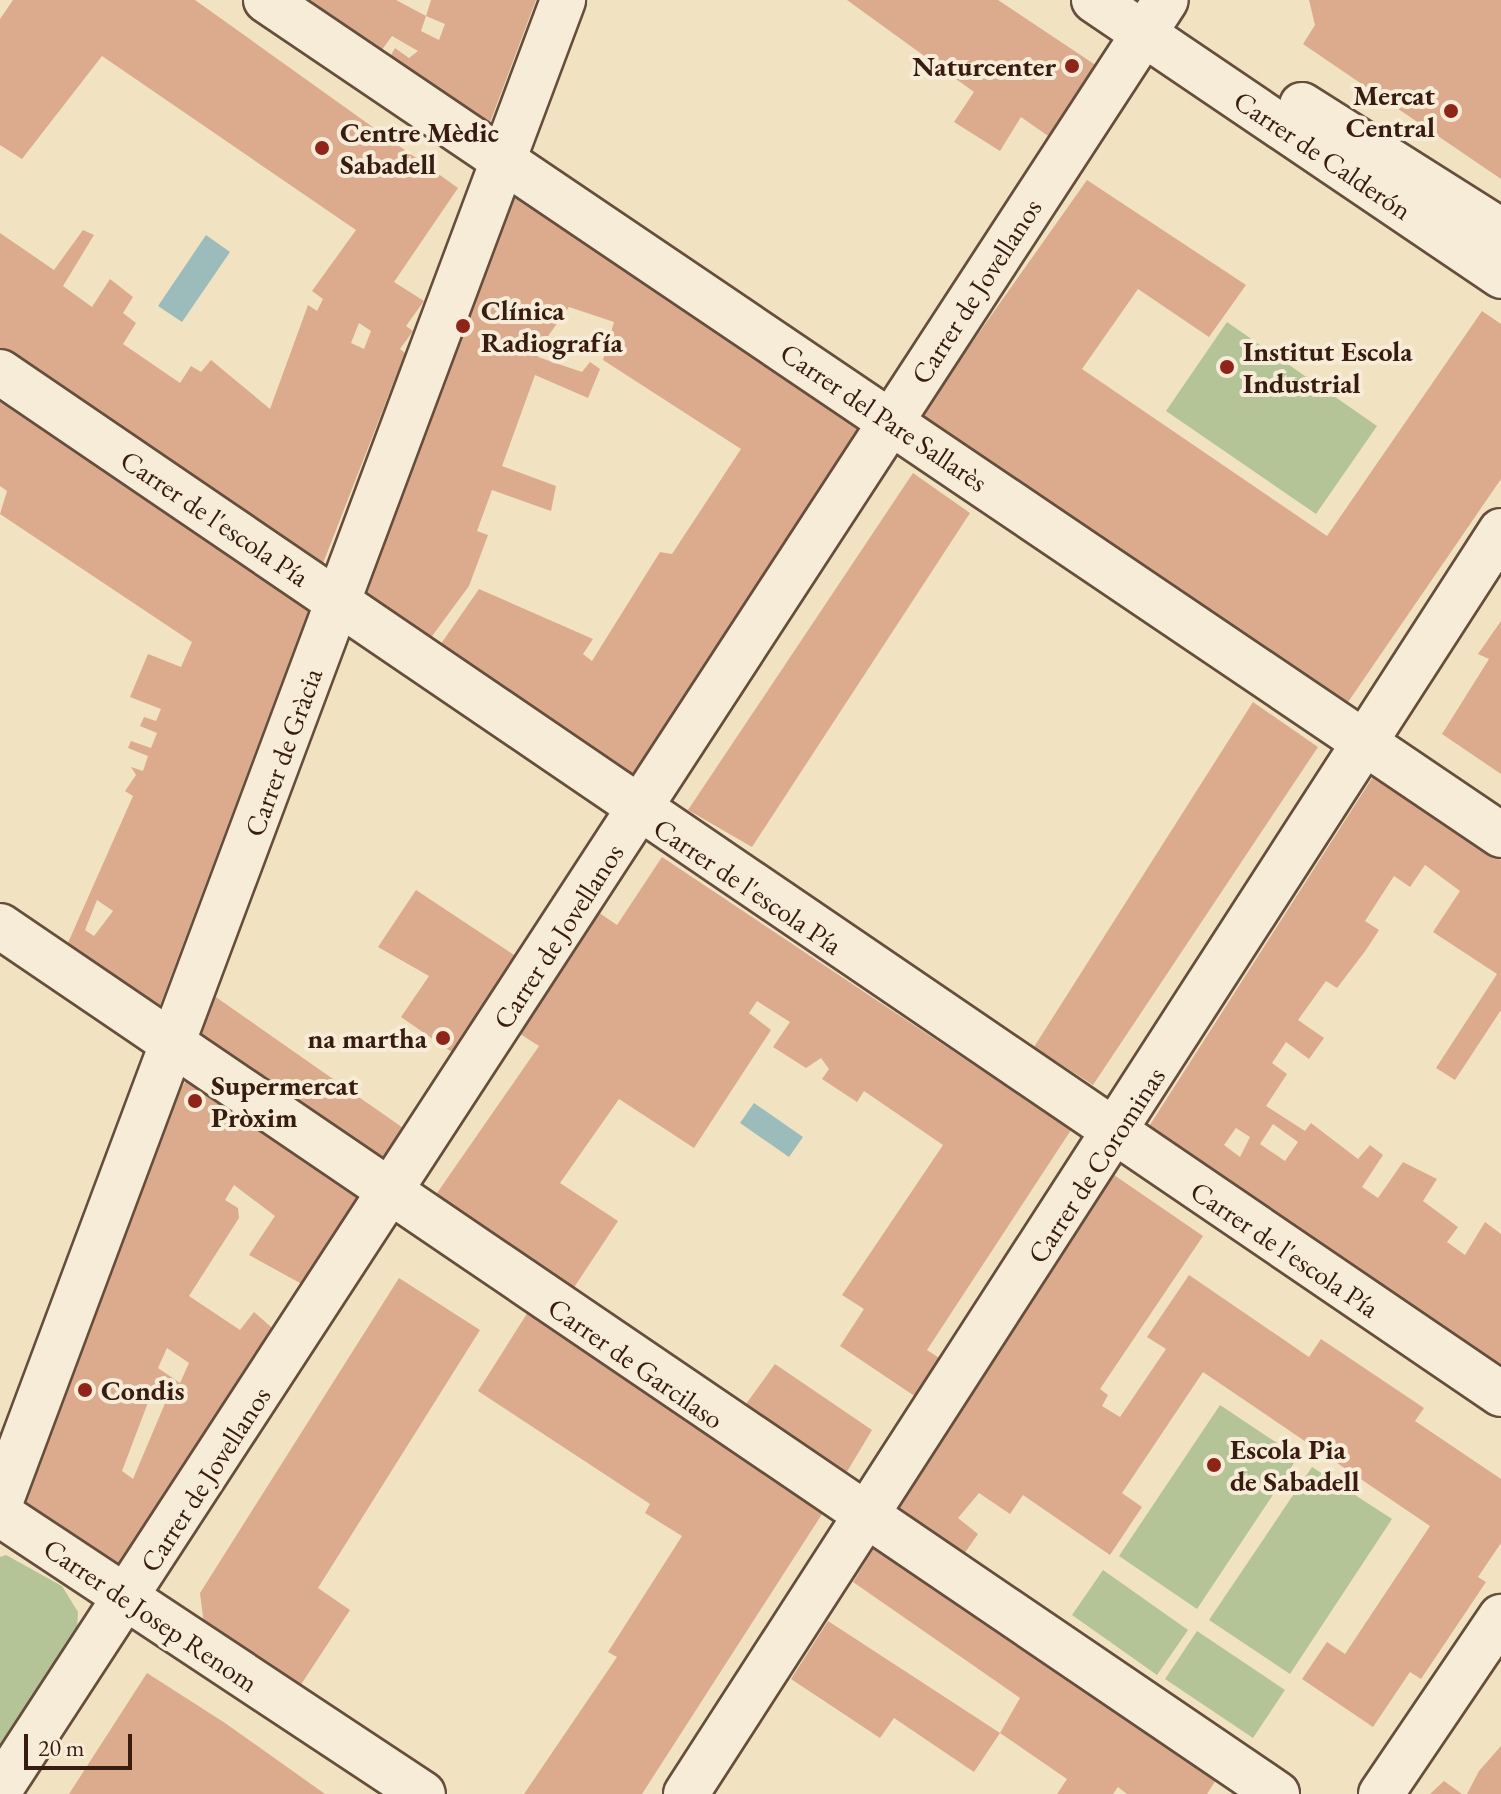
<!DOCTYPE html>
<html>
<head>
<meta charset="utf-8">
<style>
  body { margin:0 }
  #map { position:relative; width:1501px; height:1794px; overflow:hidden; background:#f1e2c2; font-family:"EB Garamond",serif }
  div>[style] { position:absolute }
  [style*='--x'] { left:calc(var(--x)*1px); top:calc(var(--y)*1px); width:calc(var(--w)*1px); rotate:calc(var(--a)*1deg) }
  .green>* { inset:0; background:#b5c497 }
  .water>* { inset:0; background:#9cbcbb }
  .building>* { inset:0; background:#dcab8d }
  .roads { filter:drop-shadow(2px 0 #664e3c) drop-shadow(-2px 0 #664e3c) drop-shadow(0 2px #664e3c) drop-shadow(0 -2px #664e3c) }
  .minor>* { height:44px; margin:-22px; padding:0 22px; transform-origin:22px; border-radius:22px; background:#f6ecd7 }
  .dots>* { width:22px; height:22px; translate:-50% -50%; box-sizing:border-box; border:4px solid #f6ecd7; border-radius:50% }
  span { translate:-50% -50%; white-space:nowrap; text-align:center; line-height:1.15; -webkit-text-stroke:8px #f6ecd7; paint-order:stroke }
  .poi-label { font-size:28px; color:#371c0f; font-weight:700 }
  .right { translate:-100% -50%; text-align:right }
  .left { translate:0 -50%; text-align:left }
  .street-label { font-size:28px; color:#371c0f }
  .scale { position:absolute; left:24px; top:1734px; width:108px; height:36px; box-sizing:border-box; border:4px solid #371c0f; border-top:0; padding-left:10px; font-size:24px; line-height:28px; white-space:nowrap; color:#371c0f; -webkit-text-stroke:6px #f6ecd7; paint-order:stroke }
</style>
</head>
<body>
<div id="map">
  <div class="green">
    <i style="clip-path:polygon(1227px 322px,1377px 426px,1316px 514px,1166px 411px)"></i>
    <i style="clip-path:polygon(1220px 1405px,1298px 1457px,1197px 1609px,1119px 1556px)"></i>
    <i style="clip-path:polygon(1312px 1467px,1392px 1519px,1290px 1674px,1209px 1620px)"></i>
    <i style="clip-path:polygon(6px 1555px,62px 1586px,78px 1612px,77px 1630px,0 1749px,0 1557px)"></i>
    <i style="clip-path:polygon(1103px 1570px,1188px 1630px,1157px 1675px,1072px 1615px)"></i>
    <i style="clip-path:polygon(1197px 1631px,1285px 1690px,1253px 1738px,1165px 1679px)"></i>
  </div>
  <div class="water">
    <i style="clip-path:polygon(206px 235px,230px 252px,182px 322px,158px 306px)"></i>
    <i style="clip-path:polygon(754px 1103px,803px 1137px,789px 1157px,740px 1123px)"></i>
  </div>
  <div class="building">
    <i style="clip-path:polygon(evenodd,13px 0,195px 0,458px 188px,394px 282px,424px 301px,406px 326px,413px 331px,400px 349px,405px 353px,320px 571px,0 353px,0 233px,54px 270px,83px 230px,94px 235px,63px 286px,92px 307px,110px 279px,133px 297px,123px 313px,136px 323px,123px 344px,180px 383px,191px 366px,201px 372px,211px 360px,270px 409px,308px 305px,317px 311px,323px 299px,312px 291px,356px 230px,102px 56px,22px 159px,0 145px,0 19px,13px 0,359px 323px,371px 331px,364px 349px,351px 343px,359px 323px)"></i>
    <i style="clip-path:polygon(306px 0,396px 0,426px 16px,421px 31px,439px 40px,445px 24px,426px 16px,431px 0,536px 0,489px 125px,390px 57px,395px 48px,409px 58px,418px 51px,392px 36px,381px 51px)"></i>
    <i style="clip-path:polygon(847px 0,998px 0,1097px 66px,1051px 138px,1021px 117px,1000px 151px,954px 122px,974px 92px)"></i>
    <i style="clip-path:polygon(1309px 0,1501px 0,1501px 179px,1303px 44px,1315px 25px)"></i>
    <i style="clip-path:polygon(1087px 180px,1246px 285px,1209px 337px,1138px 289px,1082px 369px,1327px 536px,1482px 311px,1501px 324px,1501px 479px,1346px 705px,920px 416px)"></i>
    <i style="clip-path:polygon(510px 187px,862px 428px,632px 785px,438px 648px,479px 589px,593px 639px,583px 654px,592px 661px,660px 552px,672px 554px,741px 449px,603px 360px,614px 322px,569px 307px,543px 343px,538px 357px,582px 372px,590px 362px,600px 369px,588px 398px,535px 375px,502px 466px,556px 486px,551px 511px,492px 490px,477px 531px,488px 535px,469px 586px,427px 643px,357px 597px)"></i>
    <i style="clip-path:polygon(evenodd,0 402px,309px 609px,159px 1008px,67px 945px,133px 796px,125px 791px,136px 775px,131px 767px,143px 771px,148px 756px,128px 748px,131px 741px,151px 748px,157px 733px,140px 726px,144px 717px,156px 721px,161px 709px,130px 697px,148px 654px,181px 667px,192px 642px,0 514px,7px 491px,0 486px,0 402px,97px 900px,113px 911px,94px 936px,85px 930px,97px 900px)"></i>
    <i style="clip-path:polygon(913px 473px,970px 513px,752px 847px,688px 810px)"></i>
    <i style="clip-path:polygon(1501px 621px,1501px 774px,1442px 734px,1489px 659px,1478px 654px)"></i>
    <i style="clip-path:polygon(1253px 702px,1318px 747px,1093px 1085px,1034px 1047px)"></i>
    <i style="clip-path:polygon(evenodd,1376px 772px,1501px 860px,1501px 1010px,1455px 1080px,1436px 1068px,1497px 974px,1433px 932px,1460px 891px,1425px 865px,1410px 887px,1394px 876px,1365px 921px,1379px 930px,1366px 950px,1337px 988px,1326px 981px,1298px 1020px,1324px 1038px,1309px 1059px,1286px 1042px,1272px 1063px,1287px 1074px,1266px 1106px,1305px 1131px,1311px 1123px,1358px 1159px,1370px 1145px,1383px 1155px,1362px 1187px,1378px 1198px,1403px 1162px,1437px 1179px,1423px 1201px,1458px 1227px,1447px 1242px,1465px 1255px,1485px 1222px,1501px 1234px,1501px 1370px,1146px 1131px,1376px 772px,1273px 1124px,1298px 1142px,1285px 1161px,1260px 1144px,1273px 1124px,1376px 772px,1236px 1128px,1250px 1137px,1240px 1157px,1224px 1145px,1236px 1128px)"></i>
    <i style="clip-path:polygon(662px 857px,1071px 1130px,927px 1350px,947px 1363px,922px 1401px,840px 1346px,864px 1309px,842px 1295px,943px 1145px,864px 1091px,857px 1102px,822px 1079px,829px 1069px,821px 1058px,806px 1068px,773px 1047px,790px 1022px,757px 1001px,749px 1013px,771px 1030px,694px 1148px,619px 1099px,560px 1183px,618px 1221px,573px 1289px,435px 1196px,539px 1046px,517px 1032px,595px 910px,617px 925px)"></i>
    <i style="clip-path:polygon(416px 890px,517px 957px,456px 1055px,401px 1017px,429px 976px,378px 947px)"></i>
    <i style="clip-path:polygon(213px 995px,406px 1130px,387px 1162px,197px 1033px)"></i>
    <i style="clip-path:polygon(evenodd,187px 1079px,362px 1197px,309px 1288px,249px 1255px,275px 1216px,234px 1185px,225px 1200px,238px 1208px,239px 1218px,189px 1296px,240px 1330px,254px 1312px,278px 1333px,120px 1571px,22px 1501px,168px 1110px,187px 1079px,167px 1348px,189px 1363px,180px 1383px,158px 1368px,167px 1348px,187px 1079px,152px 1392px,166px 1401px,133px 1479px,122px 1471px,152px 1392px)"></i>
    <i style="clip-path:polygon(1114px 1175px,1203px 1236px,1100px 1389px,1108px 1395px,1102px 1406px,1120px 1417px,1166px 1349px,1147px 1337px,1189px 1275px,1309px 1357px,1321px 1339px,1424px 1408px,1415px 1421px,1501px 1479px,1501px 1543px,1478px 1577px,1486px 1582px,1421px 1679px,1410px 1672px,1373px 1727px,1302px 1679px,1327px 1642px,1345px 1654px,1430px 1526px,1203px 1372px,1122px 1493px,1142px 1507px,1110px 1555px,1023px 1495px,1010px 1514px,979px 1493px,958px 1518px,978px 1534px,964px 1554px,898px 1510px)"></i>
    <i style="clip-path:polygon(399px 1278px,480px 1330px,318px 1588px,350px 1610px,300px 1686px,204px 1625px,200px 1593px)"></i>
    <i style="clip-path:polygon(528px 1312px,824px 1511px,642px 1794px,524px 1794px,617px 1657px,608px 1652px,682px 1536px,645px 1513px,650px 1504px,478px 1391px)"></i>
    <i style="clip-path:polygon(775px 1364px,872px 1430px,845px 1475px,746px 1404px)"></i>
    <i style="clip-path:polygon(877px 1543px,1218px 1777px,1207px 1794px,1127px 1794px,1118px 1787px,1113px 1794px,1057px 1794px,1067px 1779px,1000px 1733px,1020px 1698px,853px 1582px)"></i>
    <i style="clip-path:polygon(828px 1621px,1000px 1733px,974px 1772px,894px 1718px,880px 1738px,791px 1679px)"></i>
    <i style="clip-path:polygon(147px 1673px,225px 1723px,325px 1794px,69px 1794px)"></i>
    <i style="clip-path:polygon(1501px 1746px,1501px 1794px,1467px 1794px,1479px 1771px)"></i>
    <i style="clip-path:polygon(1444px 1781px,1462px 1794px,1430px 1794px)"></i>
  </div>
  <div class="roads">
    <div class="minor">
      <i style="--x:266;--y:0;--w:1491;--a:34.06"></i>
      <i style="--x:1094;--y:0;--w:492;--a:34.1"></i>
      <i style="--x:1302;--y:105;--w:236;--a:32.3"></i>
      <i style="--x:0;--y:372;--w:1816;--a:34.25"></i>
      <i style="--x:0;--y:926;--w:1544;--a:34.2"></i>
      <i style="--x:0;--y:1503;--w:1605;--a:-69.46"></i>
      <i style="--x:0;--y:1514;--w:507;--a:33.5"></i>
      <i style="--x:0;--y:1789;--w:2135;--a:-56.91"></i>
      <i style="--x:686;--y:1794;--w:1503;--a:-57.17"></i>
      <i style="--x:1381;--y:1794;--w:214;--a:-55.9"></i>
    </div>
  </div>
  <div class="dots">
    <i style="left:1072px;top:66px;background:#8f2418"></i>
    <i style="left:1451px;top:111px;background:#8f2418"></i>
    <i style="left:322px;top:148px;background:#8f2418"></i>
    <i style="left:463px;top:326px;background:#8f2418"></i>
    <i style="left:1227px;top:367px;background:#8f2418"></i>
    <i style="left:443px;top:1038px;background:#8f2418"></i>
    <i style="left:195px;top:1101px;background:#8f2418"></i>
    <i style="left:85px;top:1390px;background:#8f2418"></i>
    <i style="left:1214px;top:1465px;background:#8f2418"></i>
  </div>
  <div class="poi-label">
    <span class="right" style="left:1056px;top:66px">Naturcenter</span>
    <span class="right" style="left:1435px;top:111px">Mercat<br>Central</span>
    <span class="left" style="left:340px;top:148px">Centre Mèdic<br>Sabadell</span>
    <span class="left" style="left:481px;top:326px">Clínica<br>Radiografía</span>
    <span class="left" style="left:1243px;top:367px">Institut Escola<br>Industrial</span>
    <span class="right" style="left:427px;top:1038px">na martha</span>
    <span class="left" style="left:211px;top:1101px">Supermercat<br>Pròxim</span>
    <span class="left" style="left:101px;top:1390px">Condis</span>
    <span class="left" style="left:1230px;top:1465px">Escola Pia<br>de Sabadell</span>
  </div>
  <div class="street-label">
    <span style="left:1323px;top:155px;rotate:34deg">Carrer de Calderón</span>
    <span style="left:976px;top:291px;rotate:-57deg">Carrer de Jovellanos</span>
    <span style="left:884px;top:417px;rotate:34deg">Carrer del Pare Sallarès</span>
    <span style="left:215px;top:518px;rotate:34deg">Carrer de l'escola Pía</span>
    <span style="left:283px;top:752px;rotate:-70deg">Carrer de Gràcia</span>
    <span style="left:748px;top:886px;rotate:34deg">Carrer de l'escola Pía</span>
    <span style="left:558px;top:936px;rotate:-57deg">Carrer de Jovellanos</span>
    <span style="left:1096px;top:1165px;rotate:-57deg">Carrer de Corominas</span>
    <span style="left:1285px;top:1249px;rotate:34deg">Carrer de l'escola Pía</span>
    <span style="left:636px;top:1363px;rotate:35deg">Carrer de Garcilaso</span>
    <span style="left:205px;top:1479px;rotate:-57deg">Carrer de Jovellanos</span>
    <span style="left:151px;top:1615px;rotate:34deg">Carrer de Josep Renom</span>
  </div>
  <div class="scale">20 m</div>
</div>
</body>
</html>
